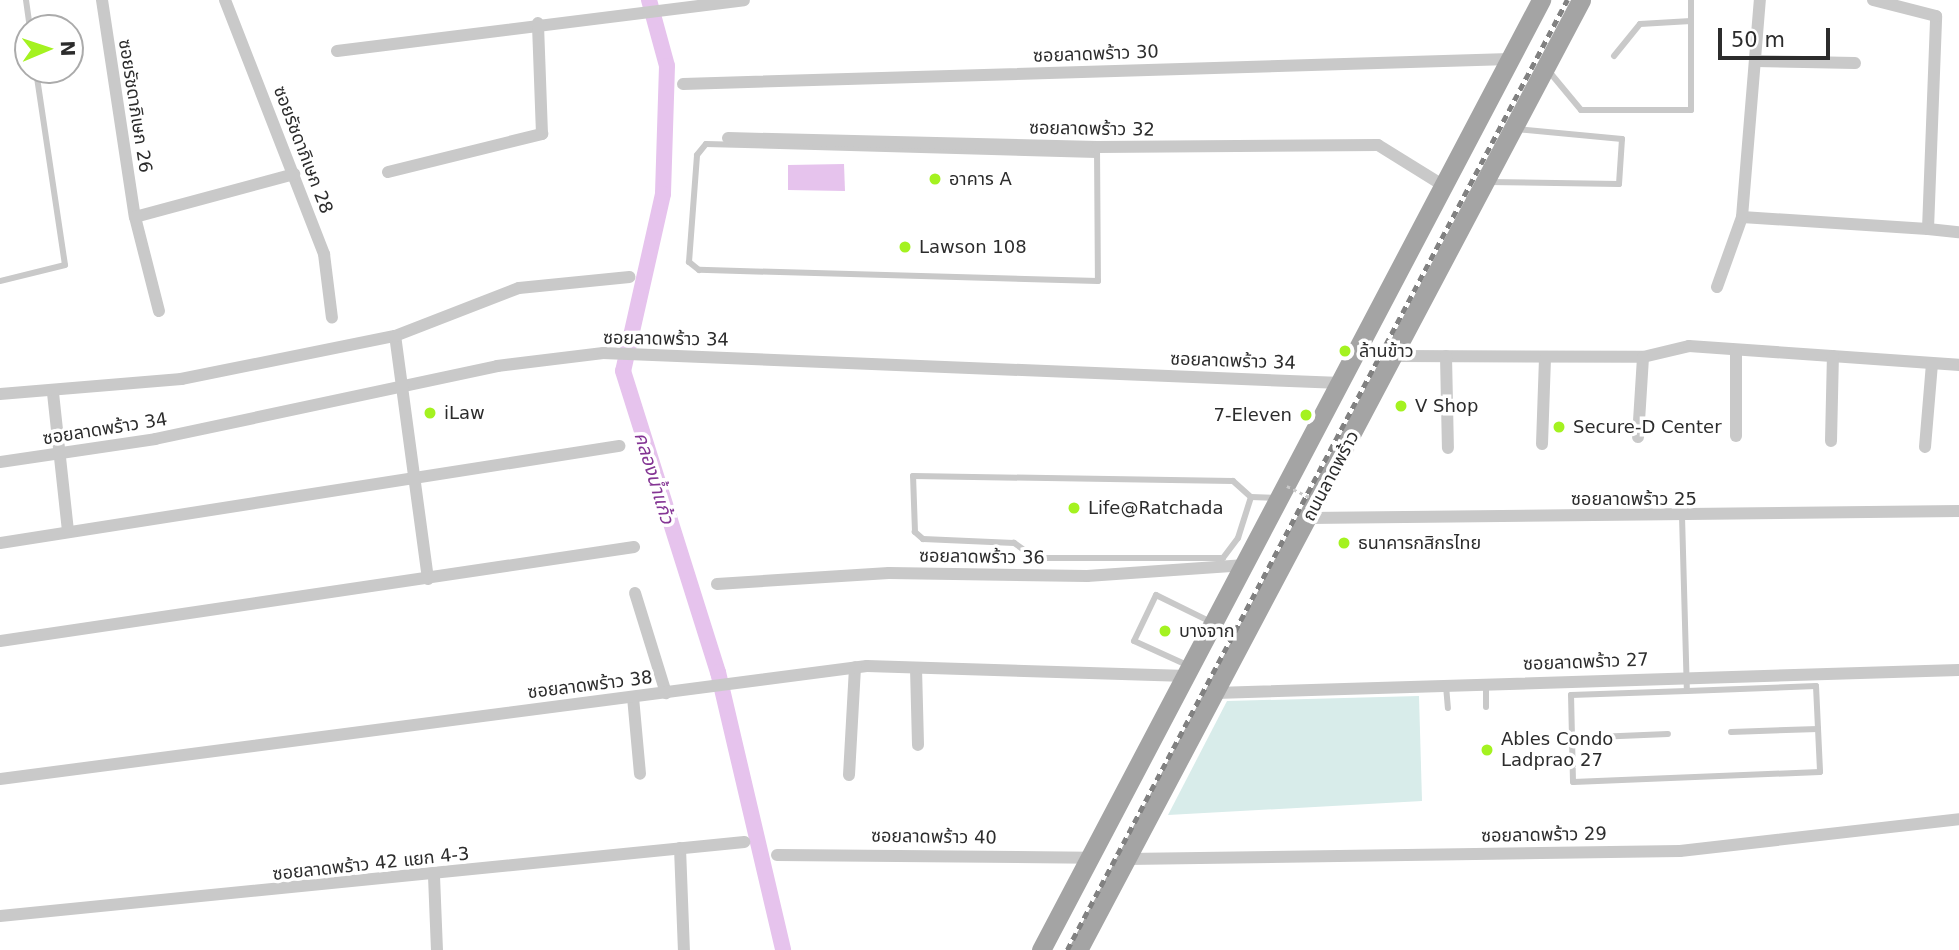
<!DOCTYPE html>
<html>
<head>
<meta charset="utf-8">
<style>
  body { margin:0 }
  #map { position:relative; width:1959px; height:950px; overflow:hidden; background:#fff; font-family:"DejaVu Sans","Noto Sans Thai",sans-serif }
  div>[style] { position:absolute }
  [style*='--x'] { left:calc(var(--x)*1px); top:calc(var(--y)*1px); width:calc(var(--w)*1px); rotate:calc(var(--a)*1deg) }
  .green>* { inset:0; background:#d8ecea }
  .water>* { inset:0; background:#e6c3ed }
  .canal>* { height:16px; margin:-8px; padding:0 8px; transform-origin:8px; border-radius:8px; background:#e6c3ed }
  .lane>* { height:6px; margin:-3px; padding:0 3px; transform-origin:3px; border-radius:3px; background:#c9c9c9 }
  .street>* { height:12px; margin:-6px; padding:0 6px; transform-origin:6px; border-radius:6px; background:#c9c9c9 }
  .primary>* { height:19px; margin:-9.5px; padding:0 9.5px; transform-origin:9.5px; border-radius:9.5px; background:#a4a4a4 }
  .rail>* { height:4.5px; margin-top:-2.25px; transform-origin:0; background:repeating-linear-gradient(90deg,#818181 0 7px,transparent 0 12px) }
  .path-bridge>* { height:2.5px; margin-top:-1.25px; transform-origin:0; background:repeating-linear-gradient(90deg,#c9c9c9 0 3.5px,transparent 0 7px) }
  .dots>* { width:19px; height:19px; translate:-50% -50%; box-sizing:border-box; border:4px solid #fff; border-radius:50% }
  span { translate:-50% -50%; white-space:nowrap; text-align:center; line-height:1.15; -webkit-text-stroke:7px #fff; paint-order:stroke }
  .street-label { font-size:18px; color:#2c2c2c }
  .poi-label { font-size:18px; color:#2c2c2c }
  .left { translate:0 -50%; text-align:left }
  .right { translate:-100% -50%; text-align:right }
  .water-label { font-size:19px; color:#843594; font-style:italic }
  .north { position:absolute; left:14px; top:14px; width:70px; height:70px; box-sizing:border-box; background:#fff; border:2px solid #ababab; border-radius:50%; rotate:88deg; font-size:19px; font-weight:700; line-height:28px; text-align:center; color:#2c2c2c }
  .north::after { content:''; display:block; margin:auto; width:24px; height:32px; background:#a4f220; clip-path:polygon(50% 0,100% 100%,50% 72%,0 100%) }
  .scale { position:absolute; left:1718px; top:28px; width:112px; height:32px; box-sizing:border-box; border:4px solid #2c2c2c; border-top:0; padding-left:9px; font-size:21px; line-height:24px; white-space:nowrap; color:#2c2c2c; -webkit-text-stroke:5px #fff; paint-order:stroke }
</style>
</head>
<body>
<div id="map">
  <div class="green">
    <i style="clip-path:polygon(1419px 696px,1422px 801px,1168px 815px,1227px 701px)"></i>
  </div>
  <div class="water">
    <i style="clip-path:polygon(844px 164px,845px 191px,788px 190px,788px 165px)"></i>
  </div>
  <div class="canal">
    <i style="--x:649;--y:0;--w:68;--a:74.7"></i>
    <i style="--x:667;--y:66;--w:128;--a:91.8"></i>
    <i style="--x:663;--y:194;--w:181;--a:102.7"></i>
    <i style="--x:623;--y:371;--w:316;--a:72.5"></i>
    <i style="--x:718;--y:672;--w:285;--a:76.8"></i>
  </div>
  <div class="lane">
    <i style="--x:26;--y:0;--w:28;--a:82"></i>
    <i style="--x:1614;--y:56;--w:41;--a:-50.9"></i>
    <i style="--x:1640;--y:24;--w:51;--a:-3.4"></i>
    <i style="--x:1547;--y:69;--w:53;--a:50.3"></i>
    <i style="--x:1581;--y:110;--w:110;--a:0"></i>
    <i style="--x:1691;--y:110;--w:110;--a:-90"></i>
    <i style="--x:1097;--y:148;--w:133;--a:89.6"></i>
    <i style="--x:1098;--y:281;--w:399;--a:-178.4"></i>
    <i style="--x:699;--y:270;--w:13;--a:-141"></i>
    <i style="--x:689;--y:262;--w:107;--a:-85.7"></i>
    <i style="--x:697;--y:155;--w:14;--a:-51"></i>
    <i style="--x:706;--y:144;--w:391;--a:1.6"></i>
    <i style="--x:1488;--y:182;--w:131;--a:0.9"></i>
    <i style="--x:1619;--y:184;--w:45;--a:-86.2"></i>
    <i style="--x:1622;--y:139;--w:106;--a:-174.6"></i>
    <i style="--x:0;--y:281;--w:67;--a:-13.8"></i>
    <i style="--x:65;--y:265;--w:197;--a:-98.5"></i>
    <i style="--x:1251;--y:497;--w:43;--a:107.6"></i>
    <i style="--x:1238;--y:538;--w:25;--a:127"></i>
    <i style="--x:1223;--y:558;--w:188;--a:180"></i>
    <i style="--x:1035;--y:558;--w:26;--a:-144"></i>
    <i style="--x:1014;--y:543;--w:91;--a:-177.5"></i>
    <i style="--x:923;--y:539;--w:11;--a:-139"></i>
    <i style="--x:915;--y:532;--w:56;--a:-92"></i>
    <i style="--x:913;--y:476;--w:320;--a:0.9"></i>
    <i style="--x:1233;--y:481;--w:24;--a:42"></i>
    <i style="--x:1251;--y:497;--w:24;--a:2"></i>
    <i style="--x:1682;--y:516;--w:175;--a:88.4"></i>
    <i style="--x:1687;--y:691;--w:129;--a:-2.2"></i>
    <i style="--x:1816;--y:686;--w:86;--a:87.3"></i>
    <i style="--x:1820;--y:772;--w:247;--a:177.7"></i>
    <i style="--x:1573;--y:782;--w:87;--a:-91.3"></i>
    <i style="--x:1571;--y:695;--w:116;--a:-2"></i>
    <i style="--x:1187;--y:665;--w:58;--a:-155.6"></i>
    <i style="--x:1134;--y:641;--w:51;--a:-64.4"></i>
    <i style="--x:1156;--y:595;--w:61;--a:26.1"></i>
    <i style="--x:1486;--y:684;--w:23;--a:90"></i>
    <i style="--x:1446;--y:686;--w:22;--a:85"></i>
    <i style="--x:1731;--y:732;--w:87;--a:-2"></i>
    <i style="--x:1572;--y:738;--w:96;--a:-2.4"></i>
  </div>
  <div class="street">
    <i style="--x:102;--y:0;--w:219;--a:81.4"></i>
    <i style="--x:135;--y:217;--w:97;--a:75.7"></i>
    <i style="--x:225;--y:0;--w:273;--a:68.7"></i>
    <i style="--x:324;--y:254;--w:64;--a:82.9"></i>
    <i style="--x:337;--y:51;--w:410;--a:-7.1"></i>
    <i style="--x:1756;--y:61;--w:99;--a:1.2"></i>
    <i style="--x:683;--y:84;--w:827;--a:-1.73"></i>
    <i style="--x:728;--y:138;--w:369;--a:1.4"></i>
    <i style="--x:1097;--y:147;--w:281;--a:-0.4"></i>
    <i style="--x:1378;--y:145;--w:78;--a:31.8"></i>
    <i style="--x:388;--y:172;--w:159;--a:-13.9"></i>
    <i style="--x:542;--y:134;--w:111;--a:-92.1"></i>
    <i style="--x:135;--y:217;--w:165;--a:-15.1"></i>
    <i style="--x:1742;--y:217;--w:186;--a:3.7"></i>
    <i style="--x:1928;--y:229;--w:213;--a:-87.8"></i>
    <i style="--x:1936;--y:16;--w:65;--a:-165.7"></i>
    <i style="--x:1928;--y:229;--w:31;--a:6"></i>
    <i style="--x:1717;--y:287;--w:74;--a:-70.3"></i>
    <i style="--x:1742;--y:217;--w:218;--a:-85.3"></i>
    <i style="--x:1394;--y:356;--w:249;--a:0.2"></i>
    <i style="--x:1643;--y:357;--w:47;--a:-13.4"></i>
    <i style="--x:1689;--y:346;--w:271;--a:4"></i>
    <i style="--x:1446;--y:356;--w:92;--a:88.8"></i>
    <i style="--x:53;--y:393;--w:139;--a:83.8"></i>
    <i style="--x:0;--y:394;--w:182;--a:-4.7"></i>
    <i style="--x:181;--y:379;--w:218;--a:-11.4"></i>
    <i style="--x:1736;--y:436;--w:86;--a:-90"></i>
    <i style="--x:1638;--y:437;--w:80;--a:-86.4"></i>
    <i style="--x:1831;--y:441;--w:85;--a:-88.7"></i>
    <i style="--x:1542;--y:444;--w:84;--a:-88"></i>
    <i style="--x:1925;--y:447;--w:84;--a:-85.2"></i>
    <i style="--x:0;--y:462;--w:157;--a:-8.4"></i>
    <i style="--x:155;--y:439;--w:350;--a:-12"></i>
    <i style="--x:497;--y:366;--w:107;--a:-7"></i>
    <i style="--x:603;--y:353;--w:739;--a:2.33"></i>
    <i style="--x:1308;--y:518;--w:651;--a:-0.62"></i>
    <i style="--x:0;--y:543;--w:627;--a:-8.91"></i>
    <i style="--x:428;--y:579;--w:245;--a:-97.7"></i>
    <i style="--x:395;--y:336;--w:133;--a:-21.2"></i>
    <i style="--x:519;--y:288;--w:111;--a:-5.7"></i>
    <i style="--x:717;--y:584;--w:172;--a:-3.7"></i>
    <i style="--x:889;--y:573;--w:198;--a:0.9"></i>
    <i style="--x:1087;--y:576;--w:159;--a:-4"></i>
    <i style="--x:635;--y:593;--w:105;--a:72.8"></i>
    <i style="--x:0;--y:641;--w:641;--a:-8.43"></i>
    <i style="--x:916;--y:668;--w:77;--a:88.5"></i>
    <i style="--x:1215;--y:693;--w:744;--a:-1.77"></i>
    <i style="--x:633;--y:697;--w:77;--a:84.8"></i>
    <i style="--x:849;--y:775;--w:108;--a:-86.8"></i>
    <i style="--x:0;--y:779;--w:874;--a:-7.43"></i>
    <i style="--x:867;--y:666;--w:320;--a:1.8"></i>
    <i style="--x:680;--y:848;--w:102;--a:87.8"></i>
    <i style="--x:777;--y:855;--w:313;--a:0.5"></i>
    <i style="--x:1127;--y:859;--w:553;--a:-0.83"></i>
    <i style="--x:1680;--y:851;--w:281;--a:-6.5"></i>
    <i style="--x:434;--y:876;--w:74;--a:87.7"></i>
    <i style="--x:0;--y:916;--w:748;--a:-5.68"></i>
  </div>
  <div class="primary">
    <i style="--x:1041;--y:950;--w:1074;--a:-62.24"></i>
    <i style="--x:1078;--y:950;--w:1075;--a:-62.1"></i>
  </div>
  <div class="rail">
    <i style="--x:1067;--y:950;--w:1074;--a:-62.24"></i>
  </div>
  <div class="path-bridge">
    <i style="--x:1287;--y:486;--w:42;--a:26.6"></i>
  </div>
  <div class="dots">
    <i style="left:935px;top:179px;background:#a4f220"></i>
    <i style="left:905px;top:247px;background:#a4f220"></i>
    <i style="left:1345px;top:351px;background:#a4f220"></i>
    <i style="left:1401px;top:406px;background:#a4f220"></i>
    <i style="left:430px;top:413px;background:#a4f220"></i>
    <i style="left:1306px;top:415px;background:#a4f220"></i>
    <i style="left:1559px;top:427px;background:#a4f220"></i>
    <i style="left:1074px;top:508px;background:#a4f220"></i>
    <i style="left:1344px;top:543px;background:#a4f220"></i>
    <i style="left:1165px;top:631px;background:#a4f220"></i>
    <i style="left:1487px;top:750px;background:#a4f220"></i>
  </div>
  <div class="street-label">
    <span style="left:1096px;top:54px;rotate:-2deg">ซอยลาดพร้าว 30</span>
    <span style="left:135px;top:106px;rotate:81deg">ซอยรัชดาภิเษก 26</span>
    <span style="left:1092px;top:129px;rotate:1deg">ซอยลาดพร้าว 32</span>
    <span style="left:303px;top:150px;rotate:69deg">ซอยรัชดาภิเษก 28</span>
    <span style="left:666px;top:339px;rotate:1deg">ซอยลาดพร้าว 34</span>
    <span style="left:1233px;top:361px;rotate:2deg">ซอยลาดพร้าว 34</span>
    <span style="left:105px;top:429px;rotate:-9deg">ซอยลาดพร้าว 34</span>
    <span style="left:1331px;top:476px;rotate:-62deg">ถนนลาดพร้าว</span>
    <span style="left:1634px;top:499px">ซอยลาดพร้าว 25</span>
    <span style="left:982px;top:557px;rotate:1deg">ซอยลาดพร้าว 36</span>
    <span style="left:1586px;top:662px;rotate:-2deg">ซอยลาดพร้าว 27</span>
    <span style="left:590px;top:685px;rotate:-7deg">ซอยลาดพร้าว 38</span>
    <span style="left:1544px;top:835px;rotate:-1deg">ซอยลาดพร้าว 29</span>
    <span style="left:934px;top:837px;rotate:1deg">ซอยลาดพร้าว 40</span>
    <span style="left:371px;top:864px;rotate:-6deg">ซอยลาดพร้าว 42 แยก 4-3</span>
  </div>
  <div class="poi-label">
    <span class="left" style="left:949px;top:179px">อาคาร A</span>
    <span class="left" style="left:919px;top:247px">Lawson 108</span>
    <span class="left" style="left:1359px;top:351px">ล้านข้าว</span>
    <span class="left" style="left:1415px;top:406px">V Shop</span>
    <span class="left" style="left:444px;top:413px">iLaw</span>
    <span class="right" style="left:1292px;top:415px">7-Eleven</span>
    <span class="left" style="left:1573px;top:427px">Secure-D Center</span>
    <span class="left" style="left:1088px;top:508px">Life@Ratchada</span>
    <span class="left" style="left:1358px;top:543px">ธนาคารกสิกรไทย</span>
    <span class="left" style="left:1179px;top:631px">บางจาก</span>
    <span class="left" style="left:1501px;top:750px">Ables Condo<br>Ladprao 27</span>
  </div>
  <div class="water-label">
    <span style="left:654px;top:478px;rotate:73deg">คลองน้ำแก้ว</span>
  </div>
  <div class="north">N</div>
  <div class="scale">50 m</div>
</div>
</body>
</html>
